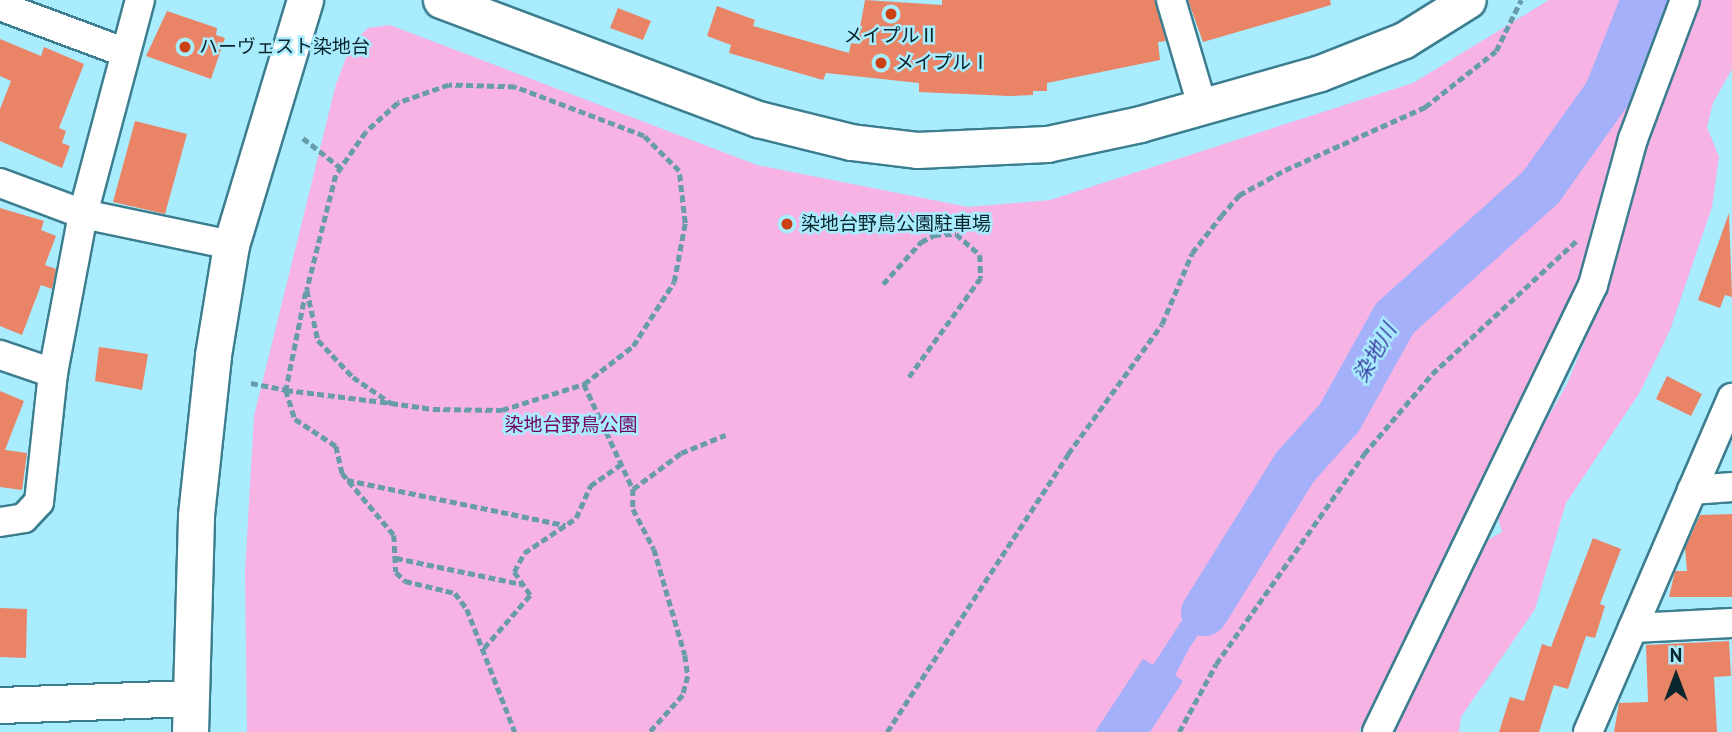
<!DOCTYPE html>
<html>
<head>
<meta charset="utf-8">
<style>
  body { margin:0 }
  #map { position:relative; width:1732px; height:732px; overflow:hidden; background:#a9ecfe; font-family:"PT Sans","Noto Sans JP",sans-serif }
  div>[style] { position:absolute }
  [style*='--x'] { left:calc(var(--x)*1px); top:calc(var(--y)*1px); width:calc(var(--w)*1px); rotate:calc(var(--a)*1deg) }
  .green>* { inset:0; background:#f6b3e4 }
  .water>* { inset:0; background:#a4b0f9 }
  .river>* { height:47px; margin:-23.5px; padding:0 23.5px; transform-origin:23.5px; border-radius:23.5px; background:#a4b0f9 }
  .building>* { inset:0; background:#ea8467 }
  .path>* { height:4.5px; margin-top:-2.25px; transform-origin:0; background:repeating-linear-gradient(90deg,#699caa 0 7px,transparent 0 10.5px) }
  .roads { filter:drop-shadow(2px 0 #3c7e8f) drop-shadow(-2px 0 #3c7e8f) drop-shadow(0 2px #3c7e8f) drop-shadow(0 -2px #3c7e8f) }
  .minor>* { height:28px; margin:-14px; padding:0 14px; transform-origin:14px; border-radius:14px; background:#fff }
  .tertiary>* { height:35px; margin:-17.5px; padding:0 17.5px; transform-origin:17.5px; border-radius:17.5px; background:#fff }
  .dots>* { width:19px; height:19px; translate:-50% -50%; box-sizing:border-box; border:4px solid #a9ecfe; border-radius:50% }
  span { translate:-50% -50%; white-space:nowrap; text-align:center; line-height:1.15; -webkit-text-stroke:5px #a9ecfe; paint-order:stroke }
  .poi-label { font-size:19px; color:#09262d }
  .left { translate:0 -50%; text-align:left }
  .park-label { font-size:19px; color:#710460 }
  .water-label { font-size:21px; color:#3d3ea5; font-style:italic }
  .north { position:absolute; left:1641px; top:641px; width:70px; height:70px; -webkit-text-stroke:5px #a9ecfe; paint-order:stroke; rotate:0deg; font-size:19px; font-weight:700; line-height:28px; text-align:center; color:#09262d }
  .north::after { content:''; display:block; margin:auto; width:24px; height:32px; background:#09262d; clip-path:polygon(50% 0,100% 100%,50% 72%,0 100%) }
</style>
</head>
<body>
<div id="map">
  <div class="green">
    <i style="clip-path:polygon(1549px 0,1673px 0,1617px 143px,1578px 285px,1359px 732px,247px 732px,245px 572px,254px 416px,336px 84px,351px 45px,368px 28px,390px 25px,757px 165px,968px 207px,1050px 200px,1413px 83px)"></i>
    <i style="clip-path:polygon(1694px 0,1732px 0,1732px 69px,1713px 103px,1707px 127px,1719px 157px,1712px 207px,1670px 330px,1640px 392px,1566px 503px,1535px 609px,1461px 717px,1459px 732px,1388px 732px,1477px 546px,1502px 532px,1498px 518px,1503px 496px,1567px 384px,1603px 297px,1644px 143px)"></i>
  </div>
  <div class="water">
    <i style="clip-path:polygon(1228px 550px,1247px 561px,1190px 647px,1175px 675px,1183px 681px,1150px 732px,1095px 732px,1143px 659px,1153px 665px)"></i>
  </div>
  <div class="river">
    <i style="--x:1204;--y:612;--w:172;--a:-58.1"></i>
    <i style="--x:1295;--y:466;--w:66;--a:-48.1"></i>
    <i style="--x:1339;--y:417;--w:113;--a:-60.9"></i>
    <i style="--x:1394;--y:318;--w:196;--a:-41.9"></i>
    <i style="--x:1540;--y:187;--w:115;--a:-54.5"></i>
    <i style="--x:1607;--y:93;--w:100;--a:-68.3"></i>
  </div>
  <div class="building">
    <i style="clip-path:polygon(865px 0,942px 5px,942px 0,1155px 0,1166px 41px,1158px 42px,1160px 60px,1047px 83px,1047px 91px,1033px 91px,1033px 95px,1009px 96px,919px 92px,919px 83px,826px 73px,823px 80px,729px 53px,731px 45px,707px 36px,717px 6px,755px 20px,753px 26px,849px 53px,851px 43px,857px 44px)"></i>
    <i style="clip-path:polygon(1188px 0,1330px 0,1331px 5px,1203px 42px)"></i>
    <i style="clip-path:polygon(618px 8px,651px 21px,643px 40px,610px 28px)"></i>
    <i style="clip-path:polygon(167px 11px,217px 28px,216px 35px,225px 38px,211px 79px,146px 56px)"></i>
    <i style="clip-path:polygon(0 39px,41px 56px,44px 47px,84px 64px,59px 128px,66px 131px,62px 143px,70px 146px,62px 168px,0 141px,0 109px,11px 81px,0 76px)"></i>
    <i style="clip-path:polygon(135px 121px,187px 134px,165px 214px,113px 202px)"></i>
    <i style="clip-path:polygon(0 208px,44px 221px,41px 230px,56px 236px,45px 265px,56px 269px,52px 289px,41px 285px,22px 335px,0 326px)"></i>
    <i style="clip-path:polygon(1729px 213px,1732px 297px,1725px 295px,1720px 308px,1698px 300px)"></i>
    <i style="clip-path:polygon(99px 347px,148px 354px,142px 390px,95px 381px)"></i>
    <i style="clip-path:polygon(1667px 376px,1702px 394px,1691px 416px,1656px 399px)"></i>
    <i style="clip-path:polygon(0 391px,24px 401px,5px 450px,27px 453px,22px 490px,0 487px)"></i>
    <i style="clip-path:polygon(1732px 514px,1732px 597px,1669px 597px,1675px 571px,1687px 571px,1685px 548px,1700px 515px)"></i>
    <i style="clip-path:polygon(1593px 538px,1621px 549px,1600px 604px,1605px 606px,1595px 638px,1586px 636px,1568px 689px,1554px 685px,1539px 732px,1499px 732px,1510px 697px,1524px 701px,1542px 644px,1551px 647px)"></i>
    <i style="clip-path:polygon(0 608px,27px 609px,26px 658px,0 657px)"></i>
    <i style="clip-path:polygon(1729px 641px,1731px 676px,1714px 677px,1717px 732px,1614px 732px,1619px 703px,1648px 702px,1646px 645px)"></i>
  </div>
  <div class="path">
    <i style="--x:303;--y:138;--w:48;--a:38.3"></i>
    <i style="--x:883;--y:284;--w:57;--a:-47.9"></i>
    <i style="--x:921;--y:242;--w:15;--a:-28"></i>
    <i style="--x:934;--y:235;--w:22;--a:-3"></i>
    <i style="--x:956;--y:234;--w:32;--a:41"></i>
    <i style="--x:980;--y:255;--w:23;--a:88"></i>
    <i style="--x:981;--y:278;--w:125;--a:125.9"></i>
    <i style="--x:306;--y:292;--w:100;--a:101.5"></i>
    <i style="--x:286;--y:390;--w:30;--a:73"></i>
    <i style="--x:295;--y:419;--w:49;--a:33.4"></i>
    <i style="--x:336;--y:446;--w:28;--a:77"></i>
    <i style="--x:342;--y:473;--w:81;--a:50"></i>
    <i style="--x:394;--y:535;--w:37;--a:87"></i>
    <i style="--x:396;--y:572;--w:13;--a:45"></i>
    <i style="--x:405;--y:581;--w:51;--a:13.5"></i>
    <i style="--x:455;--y:593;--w:20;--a:53"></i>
    <i style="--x:467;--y:609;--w:132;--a:68.7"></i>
    <i style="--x:251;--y:383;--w:36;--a:11"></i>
    <i style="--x:286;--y:390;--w:106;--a:7.1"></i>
    <i style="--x:391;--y:403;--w:42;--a:8.1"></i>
    <i style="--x:433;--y:409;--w:69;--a:0.8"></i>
    <i style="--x:502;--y:410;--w:86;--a:-17.6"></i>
    <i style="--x:584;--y:384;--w:62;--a:-37.8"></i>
    <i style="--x:633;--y:346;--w:76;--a:-57.4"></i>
    <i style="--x:674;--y:282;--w:60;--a:-79.4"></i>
    <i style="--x:685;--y:223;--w:52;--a:-96.6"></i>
    <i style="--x:679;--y:171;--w:49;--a:-135"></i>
    <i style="--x:644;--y:136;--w:138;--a:-159.2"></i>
    <i style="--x:515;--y:87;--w:66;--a:-178.3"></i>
    <i style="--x:449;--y:85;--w:54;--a:160.6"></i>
    <i style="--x:398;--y:103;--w:43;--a:137.8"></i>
    <i style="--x:366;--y:132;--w:52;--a:124.9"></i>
    <i style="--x:336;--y:175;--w:119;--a:104.2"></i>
    <i style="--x:307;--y:290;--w:51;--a:77.6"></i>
    <i style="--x:318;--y:340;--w:51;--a:46.6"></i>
    <i style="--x:353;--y:377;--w:46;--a:34.4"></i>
    <i style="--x:584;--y:384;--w:116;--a:65"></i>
    <i style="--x:633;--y:489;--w:20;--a:90"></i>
    <i style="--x:633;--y:509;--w:45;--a:62.3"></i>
    <i style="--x:654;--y:549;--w:110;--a:73.7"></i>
    <i style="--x:685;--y:655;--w:21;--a:82"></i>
    <i style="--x:688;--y:676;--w:20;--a:105"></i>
    <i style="--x:683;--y:695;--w:50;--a:131.7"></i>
    <i style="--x:347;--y:480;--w:223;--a:11.7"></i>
    <i style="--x:633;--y:489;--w:60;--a:-36.9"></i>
    <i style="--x:681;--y:453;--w:48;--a:-22.2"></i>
    <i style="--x:396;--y:558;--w:128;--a:11.7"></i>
    <i style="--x:484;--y:648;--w:70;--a:-49"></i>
    <i style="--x:530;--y:595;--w:28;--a:-125"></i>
    <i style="--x:514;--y:572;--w:21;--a:-62"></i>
    <i style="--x:524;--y:553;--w:63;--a:-33.9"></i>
    <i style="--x:576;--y:518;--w:35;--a:-66"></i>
    <i style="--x:590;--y:486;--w:38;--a:-35"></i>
    <i style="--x:887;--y:732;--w:332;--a:-56.9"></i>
    <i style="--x:1068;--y:454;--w:160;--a:-54.1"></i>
    <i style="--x:1162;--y:324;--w:77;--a:-67.1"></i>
    <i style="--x:1192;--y:253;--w:47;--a:-51.9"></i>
    <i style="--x:1221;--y:216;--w:28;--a:-49"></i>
    <i style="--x:1239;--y:195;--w:52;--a:-28.5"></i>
    <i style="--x:1285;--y:170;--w:154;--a:-24.2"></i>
    <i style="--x:1425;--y:107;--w:90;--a:-38.3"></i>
    <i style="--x:1496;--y:51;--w:57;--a:-63.9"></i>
    <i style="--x:1179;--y:732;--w:77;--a:-61.4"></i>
    <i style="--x:1216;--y:664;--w:257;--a:-54.8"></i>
    <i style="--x:1364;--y:454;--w:105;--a:-49.6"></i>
    <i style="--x:1432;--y:374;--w:196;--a:-42.7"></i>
  </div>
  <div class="roads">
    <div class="minor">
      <i style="--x:1171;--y:0;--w:109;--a:73.6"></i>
      <i style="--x:0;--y:6;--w:132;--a:20.4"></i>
      <i style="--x:0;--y:183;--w:89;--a:20.5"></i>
      <i style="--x:83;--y:214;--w:151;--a:11.8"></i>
      <i style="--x:0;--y:355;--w:56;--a:18.8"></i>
      <i style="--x:1692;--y:490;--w:40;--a:-4.3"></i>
      <i style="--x:0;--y:522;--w:24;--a:-9"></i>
      <i style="--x:24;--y:518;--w:22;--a:-47"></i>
      <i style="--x:39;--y:502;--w:130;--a:-83.8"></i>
      <i style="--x:53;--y:373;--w:162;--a:-79.3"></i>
      <i style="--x:83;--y:214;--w:221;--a:-75.1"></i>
      <i style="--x:1633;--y:628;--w:99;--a:-2.9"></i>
      <i style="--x:1377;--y:732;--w:496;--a:-64.2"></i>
      <i style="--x:1593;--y:285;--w:151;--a:-74.7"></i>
      <i style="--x:1633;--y:139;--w:148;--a:-69.5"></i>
      <i style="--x:1588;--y:732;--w:364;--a:-66.7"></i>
    </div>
    <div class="tertiary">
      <i style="--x:441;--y:0;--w:339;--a:20.6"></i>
      <i style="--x:758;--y:119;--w:96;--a:13.9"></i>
      <i style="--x:851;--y:142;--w:66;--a:6.9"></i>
      <i style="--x:917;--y:150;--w:130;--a:-2.6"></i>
      <i style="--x:1047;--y:144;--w:95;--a:-12.1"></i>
      <i style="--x:1140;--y:124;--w:187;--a:-15.8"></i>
      <i style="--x:1320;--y:73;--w:90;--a:-21.4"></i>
      <i style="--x:1404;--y:40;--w:75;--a:-32"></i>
      <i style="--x:0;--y:705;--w:188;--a:-2.1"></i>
      <i style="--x:190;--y:732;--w:217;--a:-88.4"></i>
      <i style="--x:196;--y:515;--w:161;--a:-83.9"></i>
      <i style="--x:213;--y:355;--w:111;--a:-80.7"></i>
      <i style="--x:231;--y:245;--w:256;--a:-73.2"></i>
    </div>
  </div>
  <div class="dots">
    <i style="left:891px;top:14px;background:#c94114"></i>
    <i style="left:185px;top:47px;background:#c94114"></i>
    <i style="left:881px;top:63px;background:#c94114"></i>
    <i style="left:787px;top:224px;background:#c94114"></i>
  </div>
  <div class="poi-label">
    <span style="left:891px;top:36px">メイプルⅡ</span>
    <span class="left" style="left:199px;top:47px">ハーヴェスト染地台</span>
    <span class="left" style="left:895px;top:63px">メイプルⅠ</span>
    <span class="left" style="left:801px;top:224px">染地台野鳥公園駐車場</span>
  </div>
  <div class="park-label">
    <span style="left:571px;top:425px">染地台野鳥公園</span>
  </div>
  <div class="water-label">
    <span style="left:1375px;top:353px;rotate:-60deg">染地川</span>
  </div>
  <div class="north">N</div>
</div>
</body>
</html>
